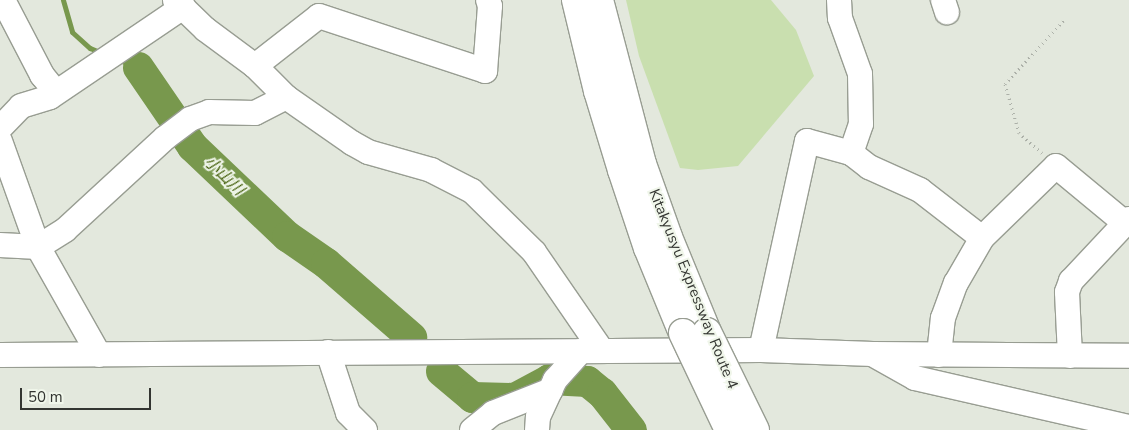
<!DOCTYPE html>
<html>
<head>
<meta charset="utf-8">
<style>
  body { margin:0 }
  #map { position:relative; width:1129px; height:430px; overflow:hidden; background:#e3e8dd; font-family:"Nunito Sans","Noto Sans JP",sans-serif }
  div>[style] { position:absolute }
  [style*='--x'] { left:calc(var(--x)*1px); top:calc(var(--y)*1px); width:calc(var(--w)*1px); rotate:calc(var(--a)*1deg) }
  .green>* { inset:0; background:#c9dfaf }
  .stream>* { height:5px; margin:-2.5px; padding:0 2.5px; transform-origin:2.5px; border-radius:2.5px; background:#78984d }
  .river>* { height:31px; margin:-15.5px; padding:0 15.5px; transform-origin:15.5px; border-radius:15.5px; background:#78984d }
  .path>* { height:3px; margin-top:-1.5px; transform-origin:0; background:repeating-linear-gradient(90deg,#acb0a8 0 1px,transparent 0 5px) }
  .roads { filter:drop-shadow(1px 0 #989d92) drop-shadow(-1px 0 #989d92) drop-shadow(0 1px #989d92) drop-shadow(0 -1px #989d92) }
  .minor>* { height:24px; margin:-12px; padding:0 12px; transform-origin:12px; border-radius:12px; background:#fff }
  .highway>* { height:28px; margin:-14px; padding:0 14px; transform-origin:14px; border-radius:14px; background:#fff }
  .bridges { filter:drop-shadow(1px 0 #989d92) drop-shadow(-1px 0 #989d92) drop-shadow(0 1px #989d92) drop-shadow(0 -1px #989d92) }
  .highway-bridge>* { height:28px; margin:-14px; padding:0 14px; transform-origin:14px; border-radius:14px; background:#fff }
  span { translate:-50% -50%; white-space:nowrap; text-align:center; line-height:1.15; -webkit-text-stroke:4px #f0f6ea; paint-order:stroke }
  .street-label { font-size:15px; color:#333531 }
  .water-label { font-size:16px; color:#3f5c06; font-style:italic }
  .scale { position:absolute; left:20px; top:388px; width:131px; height:22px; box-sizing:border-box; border:2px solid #333531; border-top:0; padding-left:6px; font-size:15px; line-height:18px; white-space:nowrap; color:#333531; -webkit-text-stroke:4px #f0f6ea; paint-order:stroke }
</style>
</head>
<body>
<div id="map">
  <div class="green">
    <i style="clip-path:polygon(626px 0,771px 0,796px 30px,814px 76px,738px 166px,698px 170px,680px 168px,639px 56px)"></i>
  </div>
  <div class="stream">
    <i style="--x:63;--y:0;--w:33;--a:74"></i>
    <i style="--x:72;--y:32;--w:24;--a:42"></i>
    <i style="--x:90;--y:48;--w:13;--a:23"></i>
    <i style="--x:119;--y:60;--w:20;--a:20"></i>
  </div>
  <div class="river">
    <i style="--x:138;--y:67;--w:96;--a:55.6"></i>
    <i style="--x:192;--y:146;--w:131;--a:43.5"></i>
    <i style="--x:287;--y:236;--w:47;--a:34.7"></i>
    <i style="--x:326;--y:263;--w:113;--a:41"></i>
    <i style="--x:441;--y:371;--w:40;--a:40"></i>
    <i style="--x:472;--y:397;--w:42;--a:1.4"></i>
    <i style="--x:514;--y:398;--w:40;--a:-28"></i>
    <i style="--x:549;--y:379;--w:38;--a:3"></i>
    <i style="--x:587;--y:381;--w:19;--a:39"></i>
    <i style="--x:602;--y:393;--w:47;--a:51.9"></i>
  </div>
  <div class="path">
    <i style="--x:1042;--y:153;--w:30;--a:-139"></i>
    <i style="--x:1019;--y:133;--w:51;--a:-105.9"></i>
    <i style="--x:1005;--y:84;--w:88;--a:-47.3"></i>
  </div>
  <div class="roads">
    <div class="minor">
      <i style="--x:3;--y:0;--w:85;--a:62.5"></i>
      <i style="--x:42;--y:75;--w:22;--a:51"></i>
      <i style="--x:175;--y:0;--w:42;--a:44"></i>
      <i style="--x:205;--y:29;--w:62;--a:36.5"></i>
      <i style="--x:255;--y:66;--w:44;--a:45"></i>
      <i style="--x:286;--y:97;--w:80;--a:34.9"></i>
      <i style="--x:352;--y:143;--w:18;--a:29"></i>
      <i style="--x:368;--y:152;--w:66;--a:15.9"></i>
      <i style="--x:431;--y:170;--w:46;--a:27.1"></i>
      <i style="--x:472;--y:191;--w:87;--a:44.5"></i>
      <i style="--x:534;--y:252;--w:120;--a:55.5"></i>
      <i style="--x:839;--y:0;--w:18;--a:87"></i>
      <i style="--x:840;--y:18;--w:59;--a:70.3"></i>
      <i style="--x:860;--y:74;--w:50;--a:88.9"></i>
      <i style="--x:861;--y:124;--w:31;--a:109"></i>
      <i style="--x:943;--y:0;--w:13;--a:72"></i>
      <i style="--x:255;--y:66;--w:81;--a:-38"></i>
      <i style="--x:319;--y:16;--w:175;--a:18.3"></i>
      <i style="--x:485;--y:71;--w:65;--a:-85.6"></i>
      <i style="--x:490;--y:6;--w:6;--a:-108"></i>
      <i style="--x:0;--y:128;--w:30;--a:-46"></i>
      <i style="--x:21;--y:106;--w:30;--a:-17"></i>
      <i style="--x:50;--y:97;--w:161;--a:-34.1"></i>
      <i style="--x:0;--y:141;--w:113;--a:70.3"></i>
      <i style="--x:38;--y:247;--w:124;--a:60.5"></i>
      <i style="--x:0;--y:245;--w:38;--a:3"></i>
      <i style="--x:38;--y:247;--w:32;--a:-32"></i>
      <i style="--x:65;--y:230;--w:136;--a:-42.6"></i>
      <i style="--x:165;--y:138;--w:31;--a:-37"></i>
      <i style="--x:190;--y:119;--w:20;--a:-20"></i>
      <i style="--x:209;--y:112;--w:46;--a:1.2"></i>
      <i style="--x:255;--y:113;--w:35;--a:-27"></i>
      <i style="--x:761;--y:350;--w:214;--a:-77.6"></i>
      <i style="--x:807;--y:141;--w:46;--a:15.3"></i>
      <i style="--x:851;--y:153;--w:23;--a:38"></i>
      <i style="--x:869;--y:167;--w:56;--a:24.3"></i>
      <i style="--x:920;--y:190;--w:78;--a:37.7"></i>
      <i style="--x:328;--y:352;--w:64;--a:71.8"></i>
      <i style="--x:348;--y:413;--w:24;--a:45"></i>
      <i style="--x:0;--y:355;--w:761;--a:-0.38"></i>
      <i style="--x:761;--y:350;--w:112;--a:2"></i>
      <i style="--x:873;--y:354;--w:256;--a:0.4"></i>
      <i style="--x:874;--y:355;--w:47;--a:29.3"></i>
      <i style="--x:915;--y:378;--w:220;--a:12.9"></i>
      <i style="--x:939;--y:355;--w:37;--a:-84"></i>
      <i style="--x:943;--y:318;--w:37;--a:-70"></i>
      <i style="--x:956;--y:283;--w:52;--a:-60"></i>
      <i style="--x:982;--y:238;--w:103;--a:-44.2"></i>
      <i style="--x:1056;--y:166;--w:89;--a:39.6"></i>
      <i style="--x:1070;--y:356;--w:64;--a:-92.7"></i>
      <i style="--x:1067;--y:292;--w:12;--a:-70"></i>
      <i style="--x:1071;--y:281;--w:85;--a:-46.9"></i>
      <i style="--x:472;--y:430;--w:27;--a:-39"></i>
      <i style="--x:493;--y:413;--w:62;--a:-21.6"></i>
      <i style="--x:537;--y:430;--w:13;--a:-86"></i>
      <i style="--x:538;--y:417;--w:41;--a:-65.3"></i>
      <i style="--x:555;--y:380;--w:39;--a:-48"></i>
    </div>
    <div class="highway">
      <i style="--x:576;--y:0;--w:94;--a:76.4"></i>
      <i style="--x:598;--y:91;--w:83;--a:73.1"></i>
      <i style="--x:622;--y:170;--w:82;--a:71.6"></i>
      <i style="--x:648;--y:248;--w:92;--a:67.6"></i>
      <i style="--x:599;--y:0;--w:170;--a:75.3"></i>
      <i style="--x:642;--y:164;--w:77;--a:70.4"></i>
      <i style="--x:668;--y:237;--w:103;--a:67.7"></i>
    </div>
  </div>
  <div class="bridges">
    <div class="highway-bridge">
      <i style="--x:707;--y:332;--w:109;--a:63.9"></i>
      <i style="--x:683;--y:333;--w:107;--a:64.6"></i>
    </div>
  </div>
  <div class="street-label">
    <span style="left:693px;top:289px;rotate:68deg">Kitakyusyu Expressway Route 4</span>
  </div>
  <div class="water-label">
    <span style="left:224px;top:176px;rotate:44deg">小山川</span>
  </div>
  <div class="scale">50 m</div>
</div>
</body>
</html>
